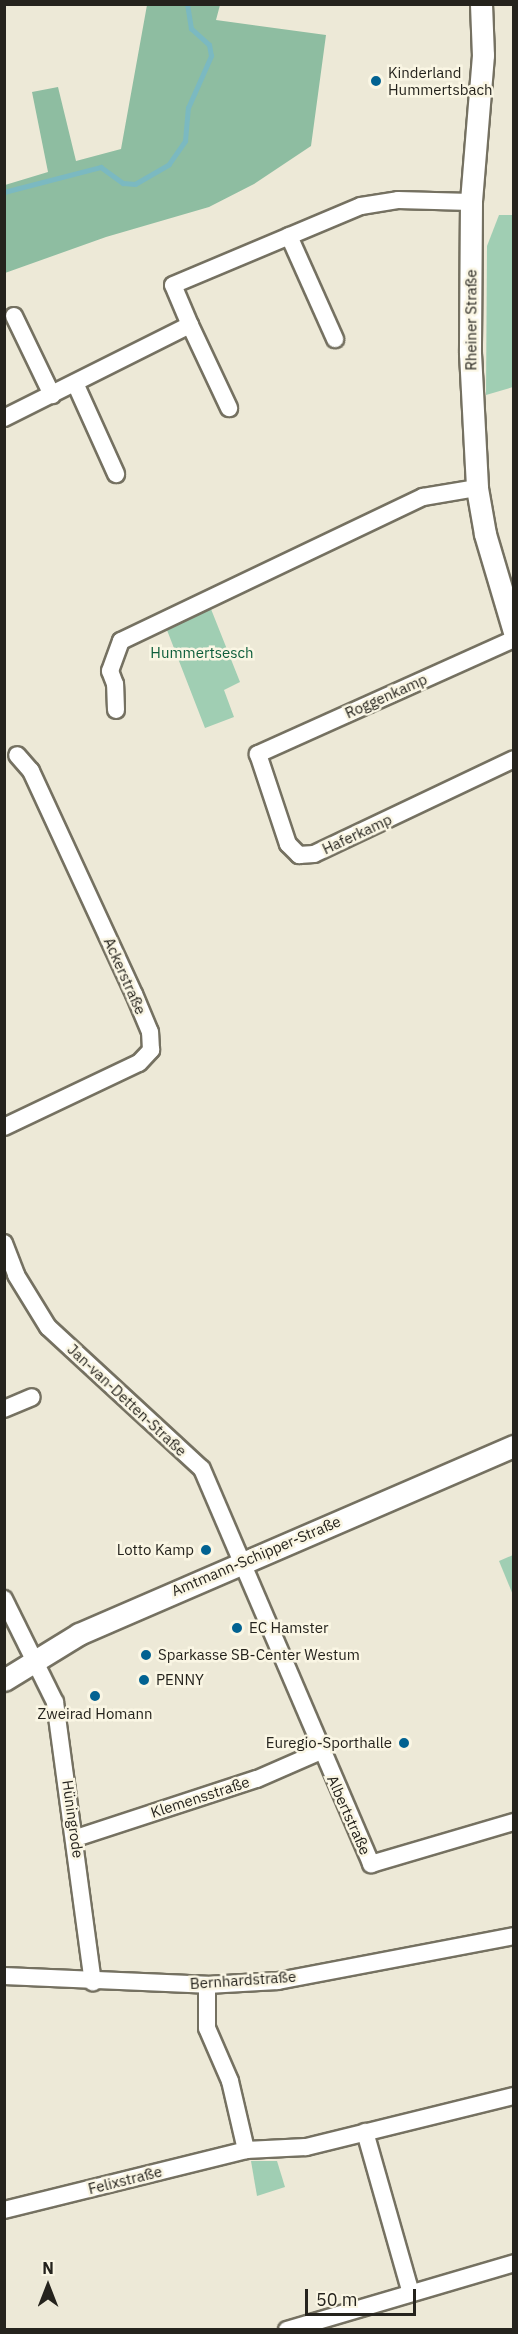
<!DOCTYPE html>
<html>
<head>
<meta charset="utf-8">
<style>
  body { margin:0 }
  #map { position:relative; width:518px; height:2334px; overflow:hidden; background:#ede9d7; font-family:"IBM Plex Sans",sans-serif }
  div>[style] { position:absolute }
  [style*='--x'] { left:calc(var(--x)*1px); top:calc(var(--y)*1px); width:calc(var(--w)*1px); rotate:calc(var(--a)*1deg) }
  .green>* { inset:0; background:#a0ceb3 }
  .forest>* { inset:0; background:#8ebda1 }
  .stream>* { height:4.5px; margin:-2.25px; padding:0 2.25px; transform-origin:2.25px; border-radius:2.25px; background:#7bb9c1 }
  .roads { filter:drop-shadow(2px 0 #757161) drop-shadow(-2px 0 #757161) drop-shadow(0 2px #757161) drop-shadow(0 -2px #757161) }
  .minor>* { height:16px; margin:-8px; padding:0 8px; transform-origin:8px; border-radius:8px; background:#fff }
  .tertiary>* { height:21px; margin:-10.5px; padding:0 10.5px; transform-origin:10.5px; border-radius:10.5px; background:#fff }
  .dots>* { width:16px; height:16px; translate:-50% -50%; box-sizing:border-box; border:3px solid #faf6e4; border-radius:50% }
  span { translate:-50% -50%; white-space:nowrap; text-align:center; line-height:1.15; -webkit-text-stroke:5px #faf6e4; paint-order:stroke }
  .poi-label { font-size:15px; color:#25231d }
  .left { translate:0 -50%; text-align:left }
  .right { translate:-100% -50%; text-align:right }
  .street-label { font-size:15px; color:#25231d }
  .park-label { font-size:15px; color:#0d5e3b }
  .frame { position:absolute; inset:0; border:6px solid #25231d; pointer-events:none }
  .north { position:absolute; left:18px; top:2256px; width:60px; height:60px; -webkit-text-stroke:4px #faf6e4; paint-order:stroke; rotate:0deg; font-size:16px; font-weight:700; line-height:24px; text-align:center; color:#25231d }
  .north::after { content:''; display:block; margin:auto; width:21px; height:27px; background:#25231d; clip-path:polygon(50% 0,100% 100%,50% 72%,0 100%) }
  .scale { position:absolute; left:305px; top:2289px; width:111px; height:27px; box-sizing:border-box; border:3px solid #25231d; border-top:0; padding-left:8px; font-size:18px; line-height:21px; white-space:nowrap; color:#25231d; -webkit-text-stroke:4px #faf6e4; paint-order:stroke }
</style>
</head>
<body>
<div id="map">
  <div class="green">
    <i style="clip-path:polygon(499px 215px,513px 215px,513px 387px,486px 395px,487px 246px)"></i>
    <i style="clip-path:polygon(209px 604px,240px 682px,224px 690px,234px 717px,205px 728px,165px 625px)"></i>
    <i style="clip-path:polygon(513px 1555px,514px 1595px,513px 1595px,499px 1561px)"></i>
    <i style="clip-path:polygon(251px 2161px,277px 2161px,285px 2187px,257px 2196px)"></i>
  </div>
  <div class="forest">
    <i style="clip-path:polygon(147px 5px,220px 5px,216px 20px,326px 35px,311px 146px,254px 184px,209px 207px,106px 237px,5px 273px,5px 185px,48px 172px,32px 92px,58px 87px,76px 161px,121px 149px)"></i>
  </div>
  <div class="stream">
    <i style="--x:4;--y:192;--w:100;--a:-14.5"></i>
    <i style="--x:101;--y:167;--w:27;--a:36"></i>
    <i style="--x:123;--y:183;--w:12;--a:5"></i>
    <i style="--x:135;--y:184;--w:39;--a:-30"></i>
    <i style="--x:169;--y:164;--w:28;--a:-55"></i>
    <i style="--x:185;--y:141;--w:33;--a:-85"></i>
    <i style="--x:188;--y:108;--w:57;--a:-66.1"></i>
    <i style="--x:211;--y:56;--w:11;--a:-100"></i>
    <i style="--x:209;--y:45;--w:24;--a:-138"></i>
    <i style="--x:191;--y:29;--w:25;--a:-99"></i>
  </div>
  <div class="roads">
    <div class="minor">
      <i style="--x:289;--y:236;--w:113;--a:65.9"></i>
      <i style="--x:14;--y:316;--w:88;--a:64.3"></i>
      <i style="--x:190;--y:325;--w:92;--a:64.8"></i>
      <i style="--x:75;--y:383;--w:100;--a:65.7"></i>
      <i style="--x:4;--y:418;--w:208;--a:-26.6"></i>
      <i style="--x:190;--y:325;--w:43;--a:-113"></i>
      <i style="--x:173;--y:285;--w:204;--a:-22.8"></i>
      <i style="--x:361;--y:206;--w:37;--a:-9"></i>
      <i style="--x:398;--y:200;--w:73;--a:1.6"></i>
      <i style="--x:514;--y:639;--w:281;--a:155.8"></i>
      <i style="--x:258;--y:754;--w:95;--a:71.6"></i>
      <i style="--x:288;--y:844;--w:16;--a:45"></i>
      <i style="--x:299;--y:855;--w:15;--a:-4"></i>
      <i style="--x:314;--y:854;--w:221;--a:-25.4"></i>
      <i style="--x:116;--y:710;--w:26;--a:-92"></i>
      <i style="--x:115;--y:684;--w:14;--a:-111"></i>
      <i style="--x:110;--y:671;--w:32;--a:-70"></i>
      <i style="--x:121;--y:641;--w:335;--a:-25.5"></i>
      <i style="--x:423;--y:497;--w:55;--a:-9.5"></i>
      <i style="--x:4;--y:1127;--w:149;--a:-25.4"></i>
      <i style="--x:139;--y:1063;--w:18;--a:-47"></i>
      <i style="--x:151;--y:1050;--w:18;--a:-93"></i>
      <i style="--x:150;--y:1032;--w:41;--a:-112.8"></i>
      <i style="--x:134;--y:994;--w:246;--a:-114.8"></i>
      <i style="--x:31;--y:771;--w:21;--a:-131"></i>
      <i style="--x:4;--y:1243;--w:34;--a:69"></i>
      <i style="--x:16;--y:1275;--w:61;--a:58.4"></i>
      <i style="--x:48;--y:1327;--w:209;--a:42.7"></i>
      <i style="--x:202;--y:1469;--w:430;--a:66.8"></i>
      <i style="--x:371;--y:1864;--w:149;--a:-16.4"></i>
      <i style="--x:4;--y:1409;--w:30;--a:-23"></i>
      <i style="--x:4;--y:1599;--w:115;--a:63.7"></i>
      <i style="--x:55;--y:1702;--w:283;--a:82.3"></i>
      <i style="--x:76;--y:1838;--w:190;--a:-18.1"></i>
      <i style="--x:257;--y:1779;--w:70;--a:-23.6"></i>
      <i style="--x:4;--y:1976;--w:203;--a:2.5"></i>
      <i style="--x:207;--y:1985;--w:71;--a:-3.2"></i>
      <i style="--x:278;--y:1981;--w:240;--a:-10.8"></i>
      <i style="--x:207;--y:1985;--w:43;--a:90"></i>
      <i style="--x:207;--y:2028;--w:58;--a:66.5"></i>
      <i style="--x:230;--y:2081;--w:71;--a:76.9"></i>
      <i style="--x:365;--y:2132;--w:167;--a:74.1"></i>
      <i style="--x:4;--y:2210;--w:249;--a:-13.9"></i>
      <i style="--x:246;--y:2150;--w:60;--a:-2.9"></i>
      <i style="--x:306;--y:2147;--w:214;--a:-13.8"></i>
      <i style="--x:287;--y:2330;--w:237;--a:-16.4"></i>
    </div>
    <div class="tertiary">
      <i style="--x:481;--y:4;--w:51;--a:87.8"></i>
      <i style="--x:483;--y:55;--w:147;--a:94.7"></i>
      <i style="--x:471;--y:202;--w:151;--a:90.4"></i>
      <i style="--x:470;--y:353;--w:135;--a:87"></i>
      <i style="--x:477;--y:488;--w:47;--a:80.1"></i>
      <i style="--x:485;--y:534;--w:102;--a:73.5"></i>
      <i style="--x:4;--y:1680;--w:88;--a:-31.5"></i>
      <i style="--x:79;--y:1634;--w:474;--a:-23.4"></i>
    </div>
  </div>
  <div class="dots">
    <i style="left:376px;top:81px;background:#026291"></i>
    <i style="left:206px;top:1550px;background:#026291"></i>
    <i style="left:237px;top:1628px;background:#026291"></i>
    <i style="left:146px;top:1655px;background:#026291"></i>
    <i style="left:144px;top:1680px;background:#026291"></i>
    <i style="left:95px;top:1696px;background:#026291"></i>
    <i style="left:404px;top:1743px;background:#026291"></i>
  </div>
  <div class="poi-label">
    <span class="left" style="left:388px;top:81px">Kinderland<br>Hummertsbach</span>
    <span class="right" style="left:194px;top:1550px">Lotto Kamp</span>
    <span class="left" style="left:249px;top:1628px">EC Hamster</span>
    <span class="left" style="left:158px;top:1655px">Sparkasse SB-Center Westum</span>
    <span class="left" style="left:156px;top:1680px">PENNY</span>
    <span style="left:95px;top:1714px">Zweirad Homann</span>
    <span class="right" style="left:392px;top:1743px">Euregio-Sporthalle</span>
  </div>
  <div class="street-label">
    <span style="left:471px;top:320px;rotate:-90deg">Rheiner Straße</span>
    <span style="left:386px;top:696px;rotate:-24deg">Roggenkamp</span>
    <span style="left:357px;top:834px;rotate:-25deg">Haferkamp</span>
    <span style="left:125px;top:976px;rotate:66deg">Ackerstraße</span>
    <span style="left:127px;top:1400px;rotate:43deg">Jan-van-Detten-Straße</span>
    <span style="left:256px;top:1556px;rotate:-23deg">Amtmann-Schipper-Straße</span>
    <span style="left:200px;top:1797px;rotate:-18deg">Klemensstraße</span>
    <span style="left:349px;top:1815px;rotate:66deg">Albertstraße</span>
    <span style="left:73px;top:1819px;rotate:82deg">Hüningrode</span>
    <span style="left:243px;top:1980px;rotate:-4deg">Bernhardstraße</span>
    <span style="left:125px;top:2180px;rotate:-14deg">Felixstraße</span>
  </div>
  <div class="park-label">
    <span style="left:202px;top:653px">Hummertsesch</span>
  </div>
  <div class="frame"></div>
  <div class="north">N</div>
  <div class="scale">50 m</div>
</div>
</body>
</html>
